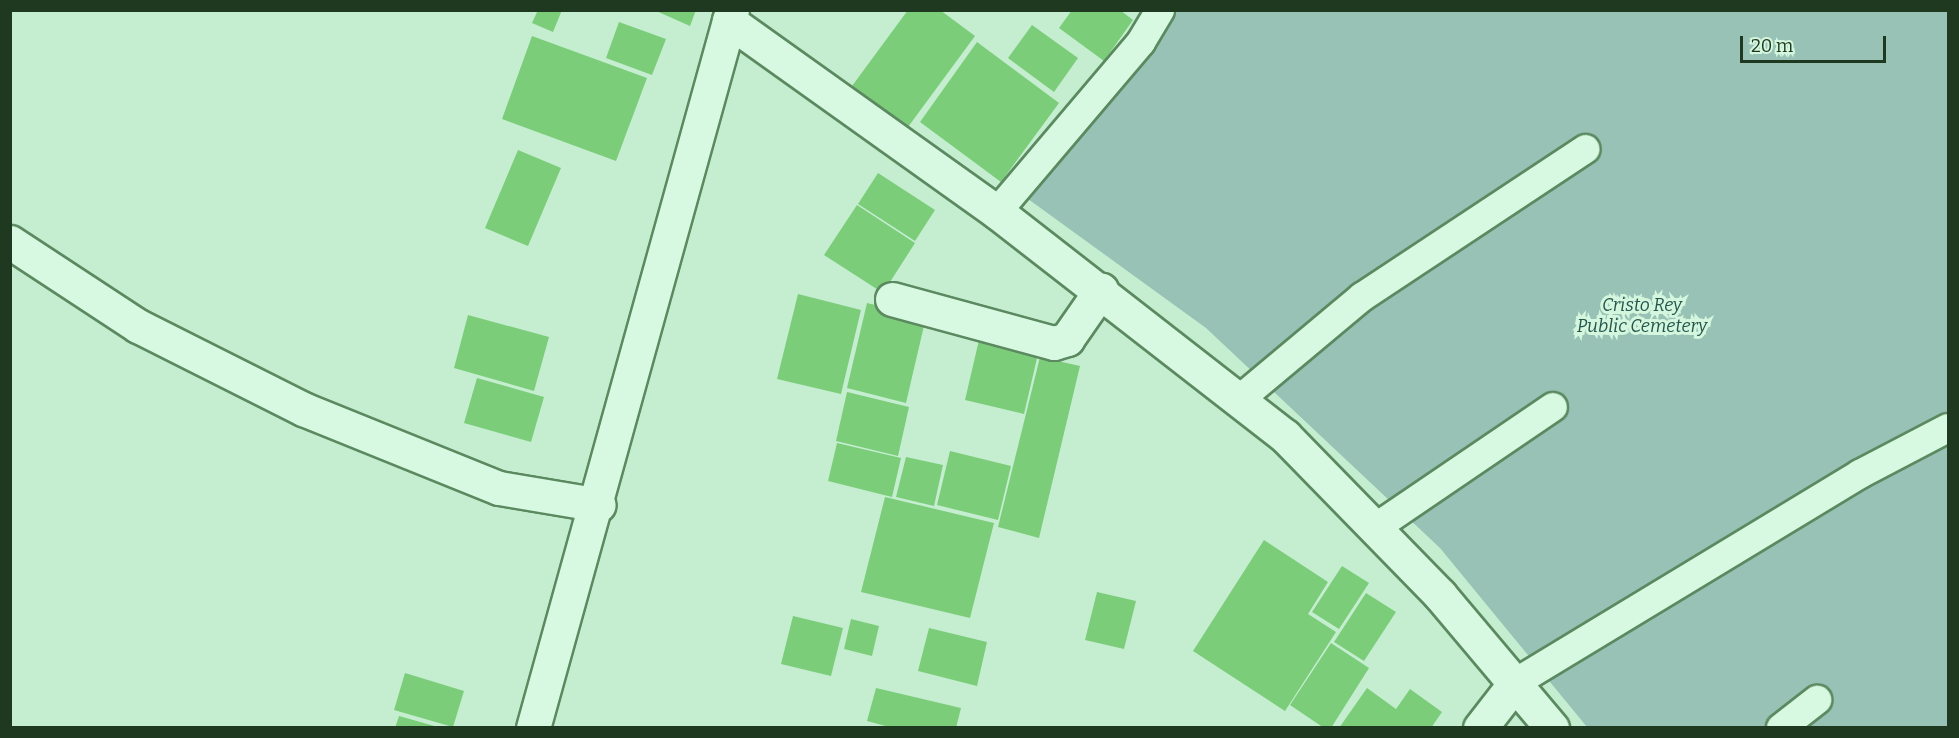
<!DOCTYPE html>
<html>
<head>
<meta charset="utf-8">
<style>
  body { margin:0 }
  #map { position:relative; width:1959px; height:738px; overflow:hidden; background:#c5eed0; font-family:Bitter,serif }
  div>[style] { position:absolute }
  [style*='--x'] { left:calc(var(--x)*1px); top:calc(var(--y)*1px); width:calc(var(--w)*1px); rotate:calc(var(--a)*1deg) }
  .cemetery>* { inset:0; background:#97c2b5 }
  .building>* { inset:0; background:#7bcd7a }
  .roads { filter:drop-shadow(2px 0 #5b8960) drop-shadow(-2px 0 #5b8960) drop-shadow(0 2px #5b8960) drop-shadow(0 -2px #5b8960) }
  .lane>* { height:28px; margin:-14px; padding:0 14px; transform-origin:14px; border-radius:14px; background:#d8f9e1 }
  .street>* { height:33px; margin:-16.5px; padding:0 16.5px; transform-origin:16.5px; border-radius:16.5px; background:#d8f9e1 }
  .secondary>* { height:33px; margin:-16.5px; padding:0 16.5px; transform-origin:16.5px; border-radius:16.5px; background:#d8f9e1 }
  span { translate:-50% -50%; white-space:nowrap; text-align:center; line-height:1.15; -webkit-text-stroke:6px #d4f6de; paint-order:stroke }
  .park-label { font-size:18px; color:#25564d; font-style:italic }
  .frame { position:absolute; inset:0; border:12px solid #1f3920; pointer-events:none }
  .scale { position:absolute; left:1740px; top:36px; width:146px; height:27px; box-sizing:border-box; border:3px solid #1f3920; border-top:0; padding-left:8px; font-size:18px; line-height:21px; white-space:nowrap; color:#1f3920; -webkit-text-stroke:4px #d4f6de; paint-order:stroke }
</style>
</head>
<body>
<div id="map">
  <div class="cemetery">
    <i style="clip-path:polygon(1152px 11px,1948px 11px,1948px 727px,1587px 727px,1440px 548px,1206px 328px,1006px 183px)"></i>
  </div>
  <div class="building">
    <i style="clip-path:polygon(538px 10px,562px 10px,553px 32px,532px 23px)"></i>
    <i style="clip-path:polygon(654px 10px,696px 10px,690px 26px)"></i>
    <i style="clip-path:polygon(908px 10px,940px 10px,975px 36px,908px 127px,852px 86px)"></i>
    <i style="clip-path:polygon(1072px 10px,1120px 10px,1133px 20px,1104px 61px,1059px 28px)"></i>
    <i style="clip-path:polygon(619px 22px,666px 39px,652px 75px,606px 58px)"></i>
    <i style="clip-path:polygon(1032px 25px,1078px 58px,1054px 92px,1008px 58px)"></i>
    <i style="clip-path:polygon(532px 36px,647px 78px,616px 161px,502px 119px)"></i>
    <i style="clip-path:polygon(977px 42px,1059px 103px,1001px 182px,920px 122px)"></i>
    <i style="clip-path:polygon(518px 150px,561px 168px,528px 246px,485px 228px)"></i>
    <i style="clip-path:polygon(878px 173px,935px 210px,915px 241px,858px 204px)"></i>
    <i style="clip-path:polygon(857px 205px,915px 243px,883px 293px,824px 255px)"></i>
    <i style="clip-path:polygon(798px 294px,861px 310px,841px 394px,777px 379px)"></i>
    <i style="clip-path:polygon(867px 303px,926px 317px,906px 403px,847px 388px)"></i>
    <i style="clip-path:polygon(468px 315px,549px 337px,534px 391px,454px 368px)"></i>
    <i style="clip-path:polygon(979px 340px,1038px 354px,1024px 414px,965px 400px)"></i>
    <i style="clip-path:polygon(1040px 357px,1080px 366px,1039px 538px,998px 527px)"></i>
    <i style="clip-path:polygon(477px 378px,544px 397px,531px 442px,464px 423px)"></i>
    <i style="clip-path:polygon(847px 392px,909px 407px,898px 456px,836px 441px)"></i>
    <i style="clip-path:polygon(837px 443px,901px 458px,892px 497px,828px 481px)"></i>
    <i style="clip-path:polygon(950px 451px,1011px 466px,998px 520px,937px 505px)"></i>
    <i style="clip-path:polygon(906px 457px,943px 465px,934px 506px,896px 497px)"></i>
    <i style="clip-path:polygon(885px 497px,994px 523px,970px 618px,861px 592px)"></i>
    <i style="clip-path:polygon(1264px 540px,1328px 582px,1308px 614px,1336px 632px,1285px 711px,1193px 651px)"></i>
    <i style="clip-path:polygon(1342px 566px,1369px 583px,1339px 629px,1312px 612px)"></i>
    <i style="clip-path:polygon(1097px 592px,1136px 601px,1124px 649px,1085px 640px)"></i>
    <i style="clip-path:polygon(1366px 593px,1396px 612px,1364px 661px,1334px 642px)"></i>
    <i style="clip-path:polygon(793px 616px,843px 628px,831px 676px,781px 664px)"></i>
    <i style="clip-path:polygon(851px 619px,879px 626px,872px 656px,844px 649px)"></i>
    <i style="clip-path:polygon(929px 628px,987px 642px,977px 686px,918px 671px)"></i>
    <i style="clip-path:polygon(1331px 643px,1369px 668px,1331px 728px,1324px 728px,1290px 705px)"></i>
    <i style="clip-path:polygon(405px 673px,464px 691px,453px 727px,394px 710px)"></i>
    <i style="clip-path:polygon(876px 688px,961px 708px,956px 728px,893px 728px,867px 721px)"></i>
    <i style="clip-path:polygon(1367px 688px,1396px 709px,1410px 689px,1442px 712px,1431px 728px,1339px 728px)"></i>
    <i style="clip-path:polygon(399px 716px,438px 727px,438px 728px,395px 728px)"></i>
  </div>
  <div class="roads">
    <div class="lane">
      <i style="--x:997;--y:212;--w:223;--a:-49.7"></i>
      <i style="--x:1141;--y:42;--w:37;--a:-59"></i>
      <i style="--x:1240;--y:399;--w:159;--a:-39.9"></i>
      <i style="--x:1362;--y:297;--w:268;--a:-33.5"></i>
      <i style="--x:1375;--y:528;--w:215;--a:-34.2"></i>
      <i style="--x:1515;--y:683;--w:403;--a:-31.2"></i>
      <i style="--x:1860;--y:474;--w:99;--a:-27.6"></i>
      <i style="--x:1781;--y:728;--w:46;--a:-37.9"></i>
    </div>
    <div class="street">
      <i style="--x:10;--y:242;--w:153;--a:33.3"></i>
      <i style="--x:138;--y:326;--w:185;--a:26.7"></i>
      <i style="--x:303;--y:409;--w:211;--a:22"></i>
      <i style="--x:499;--y:488;--w:101;--a:9.6"></i>
      <i style="--x:892;--y:299;--w:168;--a:15.2"></i>
      <i style="--x:1054;--y:343;--w:14;--a:-17"></i>
      <i style="--x:1067;--y:339;--w:60;--a:-55.2"></i>
      <i style="--x:533;--y:728;--w:734;--a:-74.51"></i>
      <i style="--x:1480;--y:728;--w:57;--a:-52.1"></i>
    </div>
    <div class="secondary">
      <i style="--x:732;--y:10;--w:11;--a:105"></i>
      <i style="--x:729;--y:21;--w:329;--a:35.5"></i>
      <i style="--x:997;--y:212;--w:365;--a:37.9"></i>
      <i style="--x:1285;--y:436;--w:222;--a:45.7"></i>
      <i style="--x:1440;--y:595;--w:174;--a:49.9"></i>
    </div>
  </div>
  <div class="park-label">
    <span style="left:1642px;top:316px">Cristo Rey<br>Public Cemetery</span>
  </div>
  <div class="frame"></div>
  <div class="scale">20 m</div>
</div>
</body>
</html>
